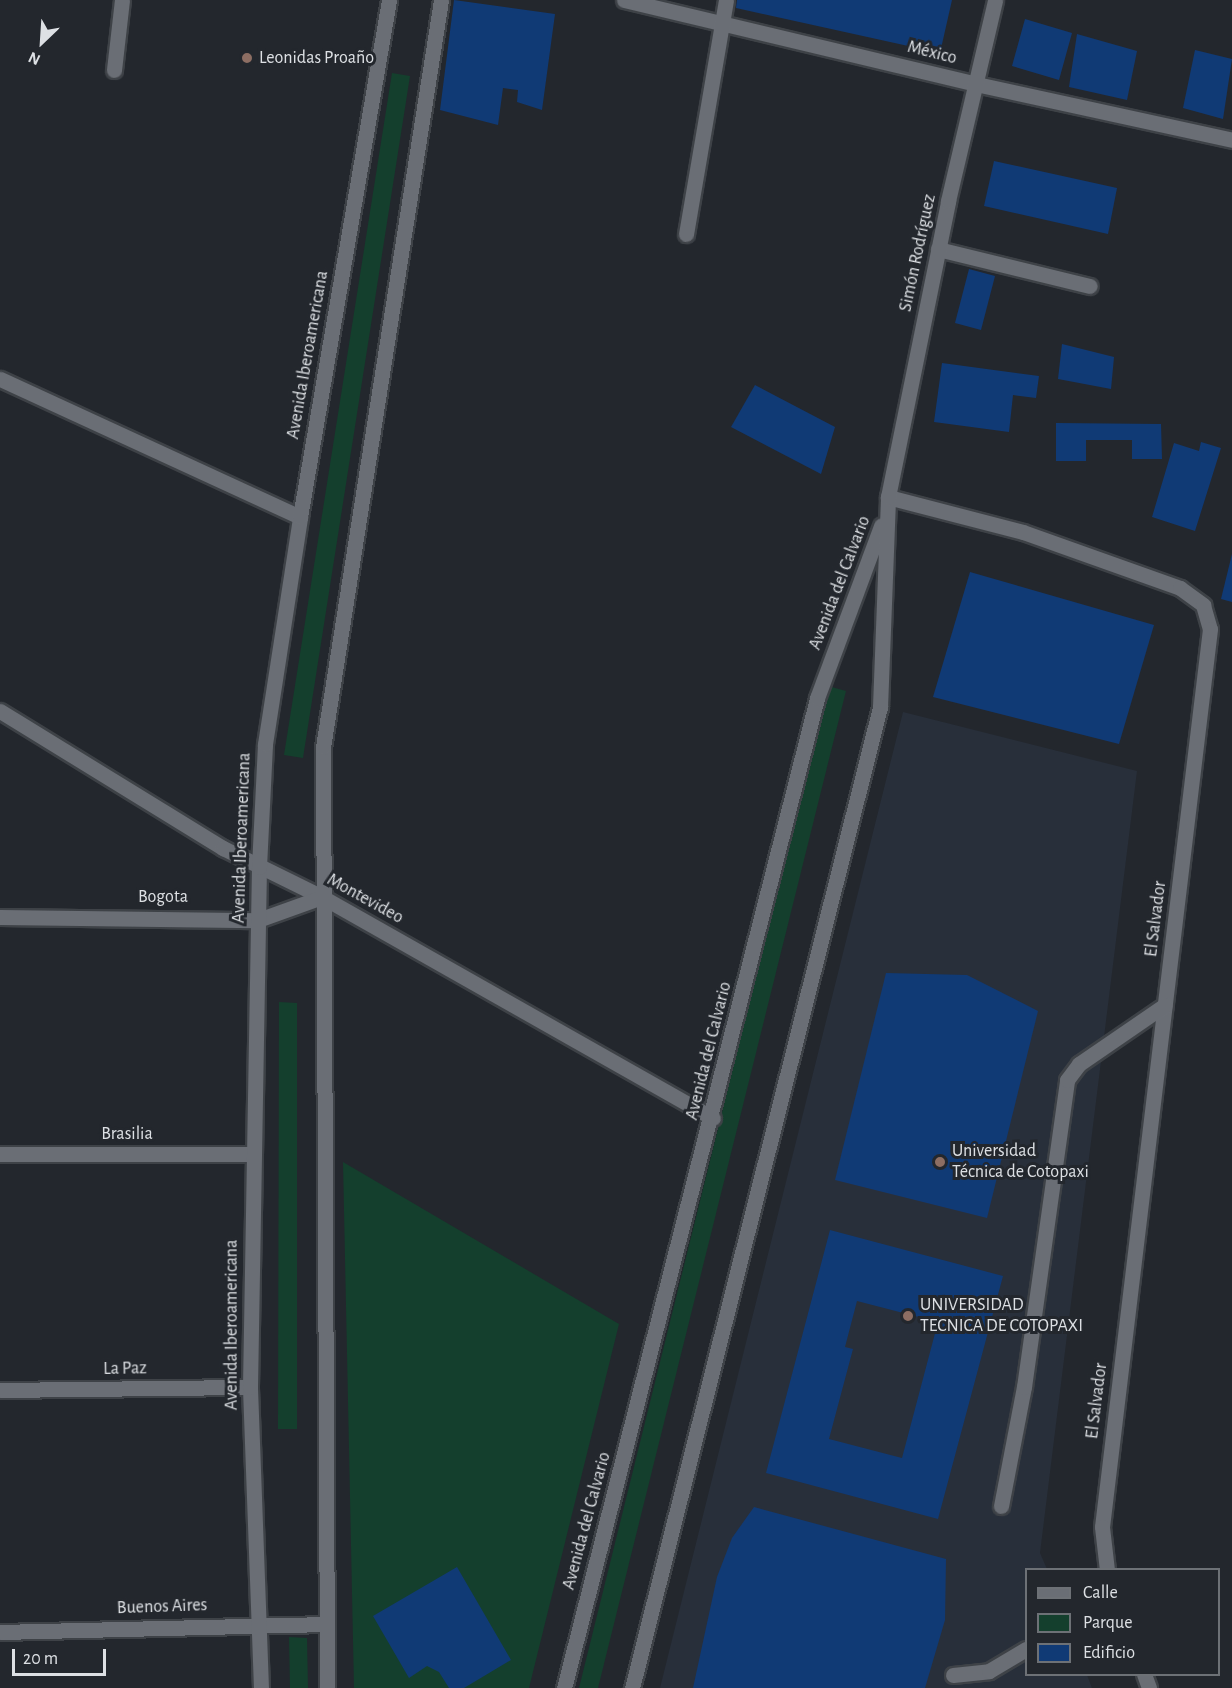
<!DOCTYPE html>
<html>
<head>
<meta charset="utf-8">
<style>
  body { margin:0 }
  #map { position:relative; width:1232px; height:1688px; overflow:hidden; background:#23272d; font-family:"Alegreya Sans",sans-serif }
  div>[style] { position:absolute }
  [style*='--x'] { left:calc(var(--x)*1px); top:calc(var(--y)*1px); width:calc(var(--w)*1px); rotate:calc(var(--a)*1deg) }
  .built>* { inset:0; background:#282f3a }
  .green>* { inset:0; background:#143f2d }
  .building>* { inset:0; background:#103a75 }
  .roads { filter:drop-shadow(2px 0 #3e4247) drop-shadow(-2px 0 #3e4247) drop-shadow(0 2px #3e4247) drop-shadow(0 -2px #3e4247) }
  .minor>* { height:15px; margin:-7.5px; padding:0 7.5px; transform-origin:7.5px; border-radius:7.5px; background:#6a6e75 }
  .dots>* { width:16px; height:16px; translate:-50% -50%; box-sizing:border-box; border:3px solid #23272d; border-radius:50% }
  span { translate:-50% -50%; white-space:nowrap; text-align:center; line-height:1.15; -webkit-text-stroke:6px #23272d; paint-order:stroke }
  .street-label { font-size:18px; color:#dde0e4 }
  .poi-label { font-size:18px; color:#dde0e4 }
  .left { translate:0 -50%; text-align:left }
  .legend { position:absolute; left:1025px; top:1568px; width:195px; height:108px; box-sizing:border-box; background:#23272d; border:2px solid #6d7176; margin:0; padding:8px 10px; list-style:none; font-size:18px; color:#dde0e4 }
  .legend li { display:flex; align-items:center; gap:12px; height:30px }
  .legend b { width:30px; border:2px solid #6d7176 }
  .north { position:absolute; left:12px; top:12px; width:60px; height:60px; -webkit-text-stroke:4px #23272d; paint-order:stroke; rotate:205deg; font-size:16px; font-weight:700; line-height:24px; text-align:center; color:#dde0e4 }
  .north::after { content:''; display:block; margin:auto; width:21px; height:27px; background:#dde0e4; clip-path:polygon(50% 0,100% 100%,50% 72%,0 100%) }
  .scale { position:absolute; left:12px; top:1649px; width:94px; height:27px; box-sizing:border-box; border:3px solid #dde0e4; border-top:0; padding-left:8px; font-size:18px; line-height:21px; white-space:nowrap; color:#dde0e4; -webkit-text-stroke:4px #23272d; paint-order:stroke }
</style>
</head>
<body>
<div id="map">
  <div class="built">
    <i style="clip-path:polygon(903px 712px,1137px 771px,1040px 1553px,1047px 1569px,1026px 1570px,1026px 1674px,1087px 1675px,1092px 1688px,660px 1688px)"></i>
  </div>
  <div class="green">
    <i style="clip-path:polygon(392px 73px,410px 76px,303px 758px,284px 755px)"></i>
    <i style="clip-path:polygon(828px 686px,846px 691px,598px 1688px,579px 1688px)"></i>
    <i style="clip-path:polygon(279px 1002px,297px 1003px,297px 1429px,278px 1429px)"></i>
    <i style="clip-path:polygon(343px 1162px,619px 1324px,529px 1688px,354px 1688px)"></i>
    <i style="clip-path:polygon(289px 1637px,307px 1638px,308px 1688px,290px 1688px)"></i>
  </div>
  <div class="building">
    <i style="clip-path:polygon(454px 0,555px 14px,542px 110px,517px 102px,518px 90px,503px 88px,498px 125px,440px 110px)"></i>
    <i style="clip-path:polygon(737px 0,952px 0,940px 53px,736px 8px)"></i>
    <i style="clip-path:polygon(1025px 19px,1072px 33px,1059px 80px,1012px 66px)"></i>
    <i style="clip-path:polygon(1077px 34px,1137px 51px,1127px 100px,1069px 87px)"></i>
    <i style="clip-path:polygon(1195px 50px,1232px 59px,1223px 119px,1183px 108px)"></i>
    <i style="clip-path:polygon(994px 161px,1117px 188px,1108px 234px,984px 206px)"></i>
    <i style="clip-path:polygon(969px 269px,995px 276px,981px 330px,955px 323px)"></i>
    <i style="clip-path:polygon(1062px 344px,1114px 357px,1111px 389px,1058px 379px)"></i>
    <i style="clip-path:polygon(942px 363px,1039px 376px,1036px 398px,1013px 395px,1009px 432px,934px 422px)"></i>
    <i style="clip-path:polygon(755px 385px,835px 427px,821px 474px,731px 427px)"></i>
    <i style="clip-path:polygon(1056px 423px,1161px 424px,1162px 459px,1132px 459px,1132px 440px,1086px 440px,1086px 461px,1056px 461px)"></i>
    <i style="clip-path:polygon(1201px 442px,1221px 448px,1195px 531px,1152px 517px,1174px 443px,1199px 451px)"></i>
    <i style="clip-path:polygon(1232px 554px,1232px 602px,1221px 599px)"></i>
    <i style="clip-path:polygon(970px 572px,1154px 625px,1119px 744px,933px 697px)"></i>
    <i style="clip-path:polygon(886px 973px,967px 975px,1038px 1011px,987px 1218px,835px 1180px)"></i>
    <i style="clip-path:polygon(evenodd,830px 1230px,1003px 1276px,938px 1519px,766px 1473px,830px 1230px,857px 1301px,938px 1322px,902px 1458px,829px 1439px,853px 1349px,845px 1347px,857px 1301px)"></i>
    <i style="clip-path:polygon(754px 1507px,946px 1559px,945px 1620px,925px 1688px,693px 1688px,717px 1577px,732px 1538px)"></i>
    <i style="clip-path:polygon(457px 1567px,511px 1660px,464px 1688px,449px 1688px,439px 1672px,427px 1666px,409px 1678px,373px 1616px)"></i>
  </div>
  <div class="roads">
    <div class="minor">
      <i style="--x:624;--y:0;--w:362;--a:13.4"></i>
      <i style="--x:976;--y:84;--w:262;--a:12.3"></i>
      <i style="--x:114;--y:70;--w:70;--a:-83.5"></i>
      <i style="--x:686;--y:234;--w:237;--a:-80.3"></i>
      <i style="--x:938;--y:249;--w:156;--a:13.7"></i>
      <i style="--x:0;--y:379;--w:330;--a:24.7"></i>
      <i style="--x:888;--y:497;--w:139;--a:14.5"></i>
      <i style="--x:1023;--y:532;--w:167;--a:19.6"></i>
      <i style="--x:1180;--y:588;--w:29;--a:36"></i>
      <i style="--x:1203;--y:605;--w:25;--a:74"></i>
      <i style="--x:1210;--y:629;--w:904;--a:96.86"></i>
      <i style="--x:1102;--y:1527;--w:43;--a:83.4"></i>
      <i style="--x:0;--y:711;--w:262;--a:31.6"></i>
      <i style="--x:223;--y:848;--w:110;--a:26.3"></i>
      <i style="--x:322;--y:897;--w:449;--a:29.5"></i>
      <i style="--x:0;--y:917;--w:258;--a:0.7"></i>
      <i style="--x:258;--y:920;--w:68;--a:-19.8"></i>
      <i style="--x:0;--y:1154;--w:253;--a:0"></i>
      <i style="--x:0;--y:1390;--w:250;--a:-0.7"></i>
      <i style="--x:1001;--y:1506;--w:121;--a:-79.1"></i>
      <i style="--x:1024;--y:1387;--w:310;--a:-82"></i>
      <i style="--x:1067;--y:1080;--w:20;--a:-53"></i>
      <i style="--x:1079;--y:1064;--w:104;--a:-34.5"></i>
      <i style="--x:0;--y:1632;--w:326;--a:-1.4"></i>
      <i style="--x:1144;--y:1674;--w:15;--a:70"></i>
      <i style="--x:953;--y:1675;--w:36;--a:-6"></i>
      <i style="--x:989;--y:1671;--w:43;--a:-30.7"></i>
      <i style="--x:261;--y:1688;--w:301;--a:-92.1"></i>
      <i style="--x:250;--y:1387;--w:520;--a:-89.01"></i>
      <i style="--x:259;--y:867;--w:123;--a:-87.2"></i>
      <i style="--x:265;--y:744;--w:230;--a:-81.2"></i>
      <i style="--x:300;--y:517;--w:525;--a:-80.23"></i>
      <i style="--x:327;--y:1688;--w:941;--a:-90.24"></i>
      <i style="--x:323;--y:747;--w:756;--a:-81.02"></i>
      <i style="--x:564;--y:1688;--w:1022;--a:-75.66"></i>
      <i style="--x:817;--y:698;--w:184;--a:-69.6"></i>
      <i style="--x:632;--y:1688;--w:1012;--a:-75.81"></i>
      <i style="--x:880;--y:707;--w:210;--a:-87.8"></i>
      <i style="--x:888;--y:497;--w:302;--a:-78.5"></i>
      <i style="--x:948;--y:201;--w:206;--a:-76.8"></i>
    </div>
  </div>
  <div class="dots">
    <i style="left:247px;top:58px;background:#8d6e63"></i>
    <i style="left:940px;top:1162px;background:#8d6e63"></i>
    <i style="left:908px;top:1316px;background:#8d6e63"></i>
  </div>
  <div class="street-label">
    <span style="left:932px;top:53px;rotate:14deg">México</span>
    <span style="left:918px;top:253px;rotate:-78deg">Simón Rodríguez</span>
    <span style="left:308px;top:355px;rotate:-80deg">Avenida Iberoamericana</span>
    <span style="left:840px;top:583px;rotate:-69deg">Avenida del Calvario</span>
    <span style="left:242px;top:838px;rotate:-88deg">Avenida Iberoamericana</span>
    <span style="left:163px;top:897px">Bogota</span>
    <span style="left:365px;top:899px;rotate:29deg">Montevideo</span>
    <span style="left:1156px;top:919px;rotate:-83deg">El Salvador</span>
    <span style="left:709px;top:1051px;rotate:-76deg">Avenida del Calvario</span>
    <span style="left:127px;top:1134px">Brasilia</span>
    <span style="left:232px;top:1325px;rotate:-90deg">Avenida Iberoamericana</span>
    <span style="left:125px;top:1369px;rotate:-1deg">La Paz</span>
    <span style="left:1097px;top:1401px;rotate:-83deg">El Salvador</span>
    <span style="left:587px;top:1521px;rotate:-75deg">Avenida del Calvario</span>
    <span style="left:162px;top:1607px;rotate:-2deg">Buenos Aires</span>
  </div>
  <div class="poi-label">
    <span class="left" style="left:259px;top:58px">Leonidas Proaño</span>
    <span class="left" style="left:952px;top:1162px">Universidad<br>Técnica de Cotopaxi</span>
    <span class="left" style="left:920px;top:1316px">UNIVERSIDAD<br>TECNICA DE COTOPAXI</span>
  </div>
  <ul class="legend">
  <li><b style="height:8px;background:#6a6e75"></b>Calle</li>
  <li><b style="height:16px;background:#143f2d"></b>Parque</li>
  <li><b style="height:16px;background:#103a75"></b>Edificio</li>
  </ul>
  <div class="north">N</div>
  <div class="scale">20 m</div>
</div>
</body>
</html>
